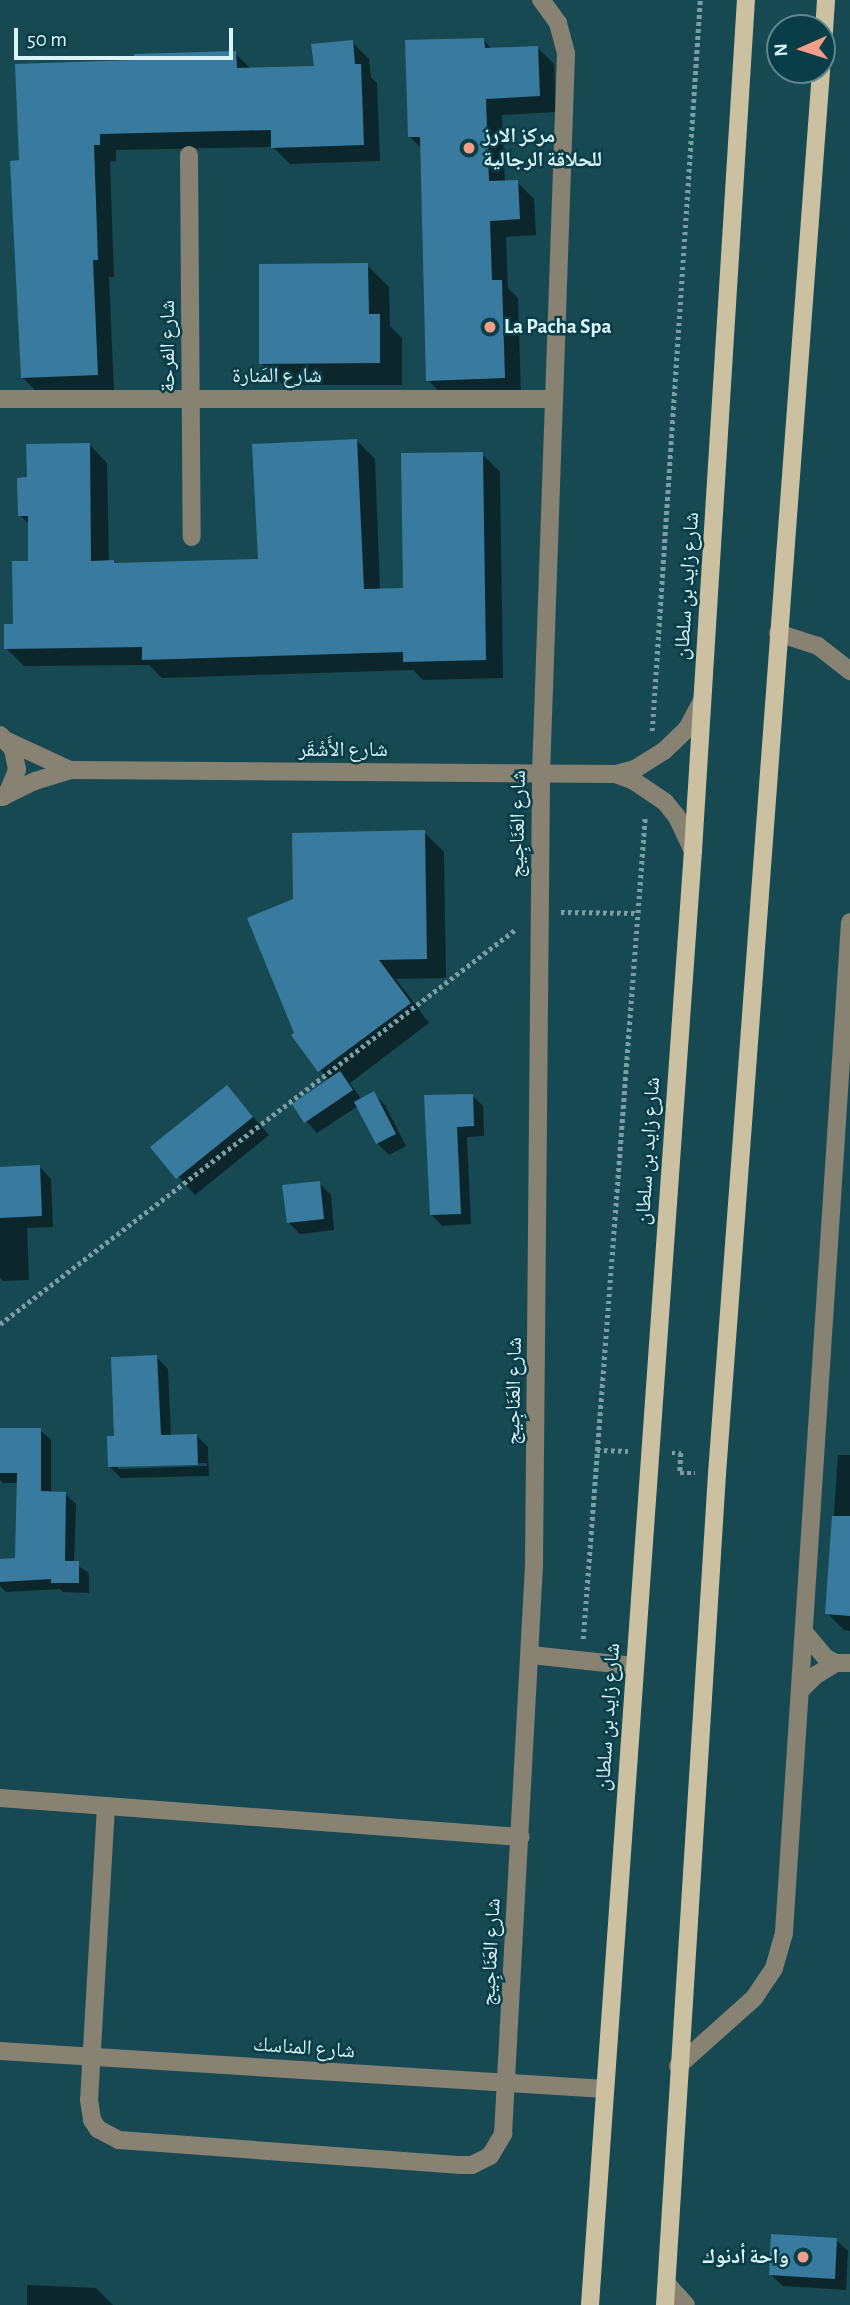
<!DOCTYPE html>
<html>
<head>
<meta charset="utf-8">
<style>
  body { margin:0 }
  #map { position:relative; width:850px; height:2305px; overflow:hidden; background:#174953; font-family:"Alegreya Sans","Noto Naskh Arabic",sans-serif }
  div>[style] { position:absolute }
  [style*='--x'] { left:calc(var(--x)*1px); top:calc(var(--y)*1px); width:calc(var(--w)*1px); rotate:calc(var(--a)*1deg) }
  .shadow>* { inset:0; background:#0007 }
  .building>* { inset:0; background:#387b9e }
  .path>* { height:4.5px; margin-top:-2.25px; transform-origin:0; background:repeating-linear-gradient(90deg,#799ea6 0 3.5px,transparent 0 7px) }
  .minor>* { height:18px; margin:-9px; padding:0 9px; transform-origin:9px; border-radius:9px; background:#878272 }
  .major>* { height:18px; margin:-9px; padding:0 9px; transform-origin:9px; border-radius:9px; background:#cbc1a0 }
  .dots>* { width:19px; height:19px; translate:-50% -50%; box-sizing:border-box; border:4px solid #093e48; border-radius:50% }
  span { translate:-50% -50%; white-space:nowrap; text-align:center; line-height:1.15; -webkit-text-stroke:5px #093e48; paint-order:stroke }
  .poi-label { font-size:21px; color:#dbf4fa; font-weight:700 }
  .left { translate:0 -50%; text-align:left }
  .right { translate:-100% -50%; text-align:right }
  .street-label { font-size:21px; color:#dbf4fa }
  .north { position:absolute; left:766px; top:14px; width:70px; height:70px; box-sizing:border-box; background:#093e48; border:2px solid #5d878f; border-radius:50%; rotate:267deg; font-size:19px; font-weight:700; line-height:28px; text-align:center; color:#dbf4fa }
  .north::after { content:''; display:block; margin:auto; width:24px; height:32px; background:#f49e89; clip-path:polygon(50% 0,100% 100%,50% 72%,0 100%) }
  .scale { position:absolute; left:14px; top:28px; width:219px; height:32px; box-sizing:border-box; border:4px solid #dbf4fa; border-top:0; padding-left:9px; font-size:21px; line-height:24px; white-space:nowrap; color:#dbf4fa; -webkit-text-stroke:5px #093e48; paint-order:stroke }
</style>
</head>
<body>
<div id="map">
  <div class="shadow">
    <i style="clip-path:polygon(484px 40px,493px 50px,537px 47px,554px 64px,556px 112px,502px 115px,505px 182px,517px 182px,534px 199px,536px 235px,506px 237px,508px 288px,518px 298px,521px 394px,444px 397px,428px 380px,422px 149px,409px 136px)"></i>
    <i style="clip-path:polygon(352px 42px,369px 59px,371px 77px,377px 83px,380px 161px,290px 164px,273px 147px,116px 150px,116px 161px,110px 162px,114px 277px,109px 277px,114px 391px,40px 395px,23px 378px,21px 162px,136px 61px,235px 53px,252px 70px,316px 67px)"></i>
    <i style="clip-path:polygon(367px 265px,389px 287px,390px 326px,402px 338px,402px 385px,283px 385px,261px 363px)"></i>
    <i style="clip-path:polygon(357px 441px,375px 459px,380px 591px,405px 590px,482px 454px,500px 472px,503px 678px,423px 680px,413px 670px,162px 678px,149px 665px,24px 666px,6px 648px,15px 626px,30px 563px,29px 524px,20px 515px,29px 479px,89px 444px,107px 463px,109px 562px,116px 565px,260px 561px)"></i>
    <i style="clip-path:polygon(424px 832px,444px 852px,446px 978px,396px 979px,429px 1023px,350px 1083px,362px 1100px,374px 1094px,385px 1105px,406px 1146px,389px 1155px,377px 1143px,358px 1106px,317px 1133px,306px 1121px,329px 1081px,294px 1036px,295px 901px)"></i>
    <i style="clip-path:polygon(227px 1087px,269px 1135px,195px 1195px,153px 1147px)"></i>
    <i style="clip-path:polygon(472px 1095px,483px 1106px,484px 1136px,467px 1137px,471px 1224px,442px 1226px,432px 1215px,426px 1097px)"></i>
    <i style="clip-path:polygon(40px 1167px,51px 1179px,53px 1227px,27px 1228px,29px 1280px,3px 1281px,0 1278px,0 1169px)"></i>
    <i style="clip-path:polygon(319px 1183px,331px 1195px,334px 1230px,300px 1234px,289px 1223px)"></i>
    <i style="clip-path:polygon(evenodd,156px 1357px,168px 1369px,171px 1436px,197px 1436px,208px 1447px,209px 1476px,121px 1478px,110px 1467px,116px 1438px,156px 1357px,207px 1463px,207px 1466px,118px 1469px,118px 1465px,207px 1463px)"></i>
    <i style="clip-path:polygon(0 1430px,40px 1430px,51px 1440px,51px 1493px,65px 1494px,76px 1504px,74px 1563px,89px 1573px,89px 1593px,63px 1592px,60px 1589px,6px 1592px,0 1586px,0 1561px,17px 1560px,19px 1483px,3px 1483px,0 1480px)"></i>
    <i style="clip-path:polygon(838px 1455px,850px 1455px,850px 1631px,844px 1630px,827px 1613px)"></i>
    <i style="clip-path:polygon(836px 2240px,848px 2251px,846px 2290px,783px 2286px,771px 2275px)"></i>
    <i style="clip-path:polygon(27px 2285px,96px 2288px,113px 2305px,27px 2305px)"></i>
  </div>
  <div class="building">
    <i style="clip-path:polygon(484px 38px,485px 48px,538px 46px,540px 96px,486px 99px,489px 181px,518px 180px,520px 219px,490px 221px,492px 280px,502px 280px,505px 378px,426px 381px,420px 137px,408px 137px,405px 40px)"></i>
    <i style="clip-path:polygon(353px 40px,355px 64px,361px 64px,364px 145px,271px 148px,271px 130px,100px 134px,100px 145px,94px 145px,98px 260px,93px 260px,98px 375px,21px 378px,10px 161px,19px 160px,15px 64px,134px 60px,134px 54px,236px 51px,237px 68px,314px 66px,311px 44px)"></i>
    <i style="clip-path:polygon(368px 263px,369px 314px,380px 314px,380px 363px,259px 364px,259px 264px)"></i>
    <i style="clip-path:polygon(357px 439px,364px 589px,403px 588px,401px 453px,483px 452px,486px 660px,403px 662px,403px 652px,142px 660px,142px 647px,4px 649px,4px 624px,13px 624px,12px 561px,28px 561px,28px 516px,18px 516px,17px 478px,27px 477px,26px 444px,90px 443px,91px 561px,114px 560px,114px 563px,258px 559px,252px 444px)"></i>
    <i style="clip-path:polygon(425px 830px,427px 959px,379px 960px,411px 1003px,318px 1072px,291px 1035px,294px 1033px,247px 918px,293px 899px,292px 833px)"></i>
    <i style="clip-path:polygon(340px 1071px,353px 1090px,304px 1123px,292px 1104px)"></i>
    <i style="clip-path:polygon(227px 1085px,253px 1117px,176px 1179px,150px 1147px)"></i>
    <i style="clip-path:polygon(374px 1091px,396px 1134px,376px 1144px,354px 1102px)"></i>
    <i style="clip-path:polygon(473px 1094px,474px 1126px,457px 1127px,461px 1214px,430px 1215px,424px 1095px)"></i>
    <i style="clip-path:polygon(40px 1165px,42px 1216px,0 1218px,0 1167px)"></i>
    <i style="clip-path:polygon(320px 1181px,324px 1219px,287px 1223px,282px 1185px)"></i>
    <i style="clip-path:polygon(157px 1355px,161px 1435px,197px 1434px,198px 1465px,108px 1467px,107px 1436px,114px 1436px,111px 1357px)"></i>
    <i style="clip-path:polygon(0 1428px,41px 1428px,41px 1491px,66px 1492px,65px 1561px,79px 1561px,79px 1583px,51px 1583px,51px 1579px,0 1582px,0 1559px,15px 1558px,17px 1473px,0 1473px)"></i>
    <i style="clip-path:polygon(832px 1516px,850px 1516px,850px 1616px,825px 1614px)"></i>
    <i style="clip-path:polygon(771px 2234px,837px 2238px,835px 2279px,769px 2275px)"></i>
  </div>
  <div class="path">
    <i style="--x:652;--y:731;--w:733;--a:-86.24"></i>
    <i style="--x:561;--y:912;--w:75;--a:0.8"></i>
    <i style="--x:0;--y:1324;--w:650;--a:-37.43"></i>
    <i style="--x:597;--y:1450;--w:31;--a:2"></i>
    <i style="--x:672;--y:1453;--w:9;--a:0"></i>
    <i style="--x:681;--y:1453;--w:20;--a:93"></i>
    <i style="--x:680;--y:1473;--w:15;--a:0"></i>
    <i style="--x:583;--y:1639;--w:824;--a:-85.69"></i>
  </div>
  <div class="minor">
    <i style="--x:189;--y:155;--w:382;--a:89.6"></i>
    <i style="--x:0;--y:399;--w:554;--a:0"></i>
    <i style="--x:778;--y:633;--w:42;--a:18"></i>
    <i style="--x:818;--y:646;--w:41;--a:38"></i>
    <i style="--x:0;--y:735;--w:19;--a:47"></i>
    <i style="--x:13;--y:749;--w:21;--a:79"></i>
    <i style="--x:17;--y:770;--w:22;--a:112"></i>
    <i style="--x:9;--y:790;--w:9;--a:131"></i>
    <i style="--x:7;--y:741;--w:69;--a:24.7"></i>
    <i style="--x:616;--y:774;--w:19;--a:21"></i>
    <i style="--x:634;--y:781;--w:37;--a:34"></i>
    <i style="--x:665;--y:802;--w:19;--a:51"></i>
    <i style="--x:677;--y:817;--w:38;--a:65"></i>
    <i style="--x:2;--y:797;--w:37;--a:-26"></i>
    <i style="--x:35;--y:781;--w:37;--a:-17"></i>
    <i style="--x:70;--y:770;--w:546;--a:0.42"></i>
    <i style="--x:616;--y:774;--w:20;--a:-15"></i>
    <i style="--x:635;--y:769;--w:34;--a:-32"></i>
    <i style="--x:664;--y:751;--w:32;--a:-44"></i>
    <i style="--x:687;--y:729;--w:32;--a:-62"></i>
    <i style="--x:804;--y:1632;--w:34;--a:50"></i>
    <i style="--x:826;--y:1658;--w:11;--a:27"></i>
    <i style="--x:836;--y:1663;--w:14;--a:0"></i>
    <i style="--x:531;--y:1655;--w:104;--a:6.1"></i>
    <i style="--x:800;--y:1691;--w:23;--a:-45"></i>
    <i style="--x:816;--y:1675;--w:23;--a:-31"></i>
    <i style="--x:0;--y:1798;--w:522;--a:4.28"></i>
    <i style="--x:106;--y:1806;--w:294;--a:93.3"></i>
    <i style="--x:89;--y:2100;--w:20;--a:81"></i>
    <i style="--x:92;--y:2120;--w:11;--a:56"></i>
    <i style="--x:98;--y:2129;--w:24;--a:28"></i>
    <i style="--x:119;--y:2140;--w:343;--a:4.2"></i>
    <i style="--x:461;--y:2165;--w:11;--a:0"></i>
    <i style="--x:472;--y:2165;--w:20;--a:-27"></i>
    <i style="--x:490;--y:2156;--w:26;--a:-59"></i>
    <i style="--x:503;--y:2134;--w:569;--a:-86.88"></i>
    <i style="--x:534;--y:1566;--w:792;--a:-89.49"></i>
    <i style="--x:541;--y:774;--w:721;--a:-88.01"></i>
    <i style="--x:566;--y:53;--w:31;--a:-105"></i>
    <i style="--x:558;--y:23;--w:29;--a:-126"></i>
    <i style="--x:0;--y:2051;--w:606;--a:3.59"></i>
    <i style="--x:678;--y:2066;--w:102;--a:-41.8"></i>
    <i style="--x:754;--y:1998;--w:36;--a:-56"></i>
    <i style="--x:774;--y:1968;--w:37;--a:-74"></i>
    <i style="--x:784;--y:1932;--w:1012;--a:-86.26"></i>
    <i style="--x:667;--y:2284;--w:28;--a:48"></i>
  </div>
  <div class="major">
    <i style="--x:822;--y:62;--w:62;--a:-86.3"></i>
    <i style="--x:590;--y:2305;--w:1458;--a:-85.95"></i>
    <i style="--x:693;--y:851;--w:853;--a:-86.44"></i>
    <i style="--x:665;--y:2305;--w:833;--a:-86.42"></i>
    <i style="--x:717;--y:1474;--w:1408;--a:-85.76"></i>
  </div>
  <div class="dots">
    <i style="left:469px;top:148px;background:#f49e89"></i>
    <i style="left:490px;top:327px;background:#f49e89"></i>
    <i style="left:803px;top:2257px;background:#f49e89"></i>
  </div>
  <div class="poi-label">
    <span class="left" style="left:483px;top:148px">مركز الارز<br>للحلاقة الرجالية</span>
    <span class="left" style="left:504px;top:327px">La Pacha Spa</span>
    <span class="right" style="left:789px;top:2257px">واحة أدنوك</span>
  </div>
  <div class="street-label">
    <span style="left:168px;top:346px;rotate:-90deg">شارع الفرحة</span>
    <span style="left:277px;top:376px">شارع المَنارة</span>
    <span style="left:687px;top:586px;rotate:-86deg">شارع زايد بن سلطان</span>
    <span style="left:343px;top:750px">شارع الأَشْقَر</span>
    <span style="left:518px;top:824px;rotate:-89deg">شارع العَنَاجِيج</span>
    <span style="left:648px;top:1151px;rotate:-86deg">شارع زايد بن سلطان</span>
    <span style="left:514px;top:1391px;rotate:-89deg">شارع العَنَاجِيج</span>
    <span style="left:608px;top:1717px;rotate:-86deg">شارع زايد بن سلطان</span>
    <span style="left:491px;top:1952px;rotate:-87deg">شارع العَنَاجِيج</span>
    <span style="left:304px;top:2048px;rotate:4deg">شارع المناسك</span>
  </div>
  <div class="north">N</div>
  <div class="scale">50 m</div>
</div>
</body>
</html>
